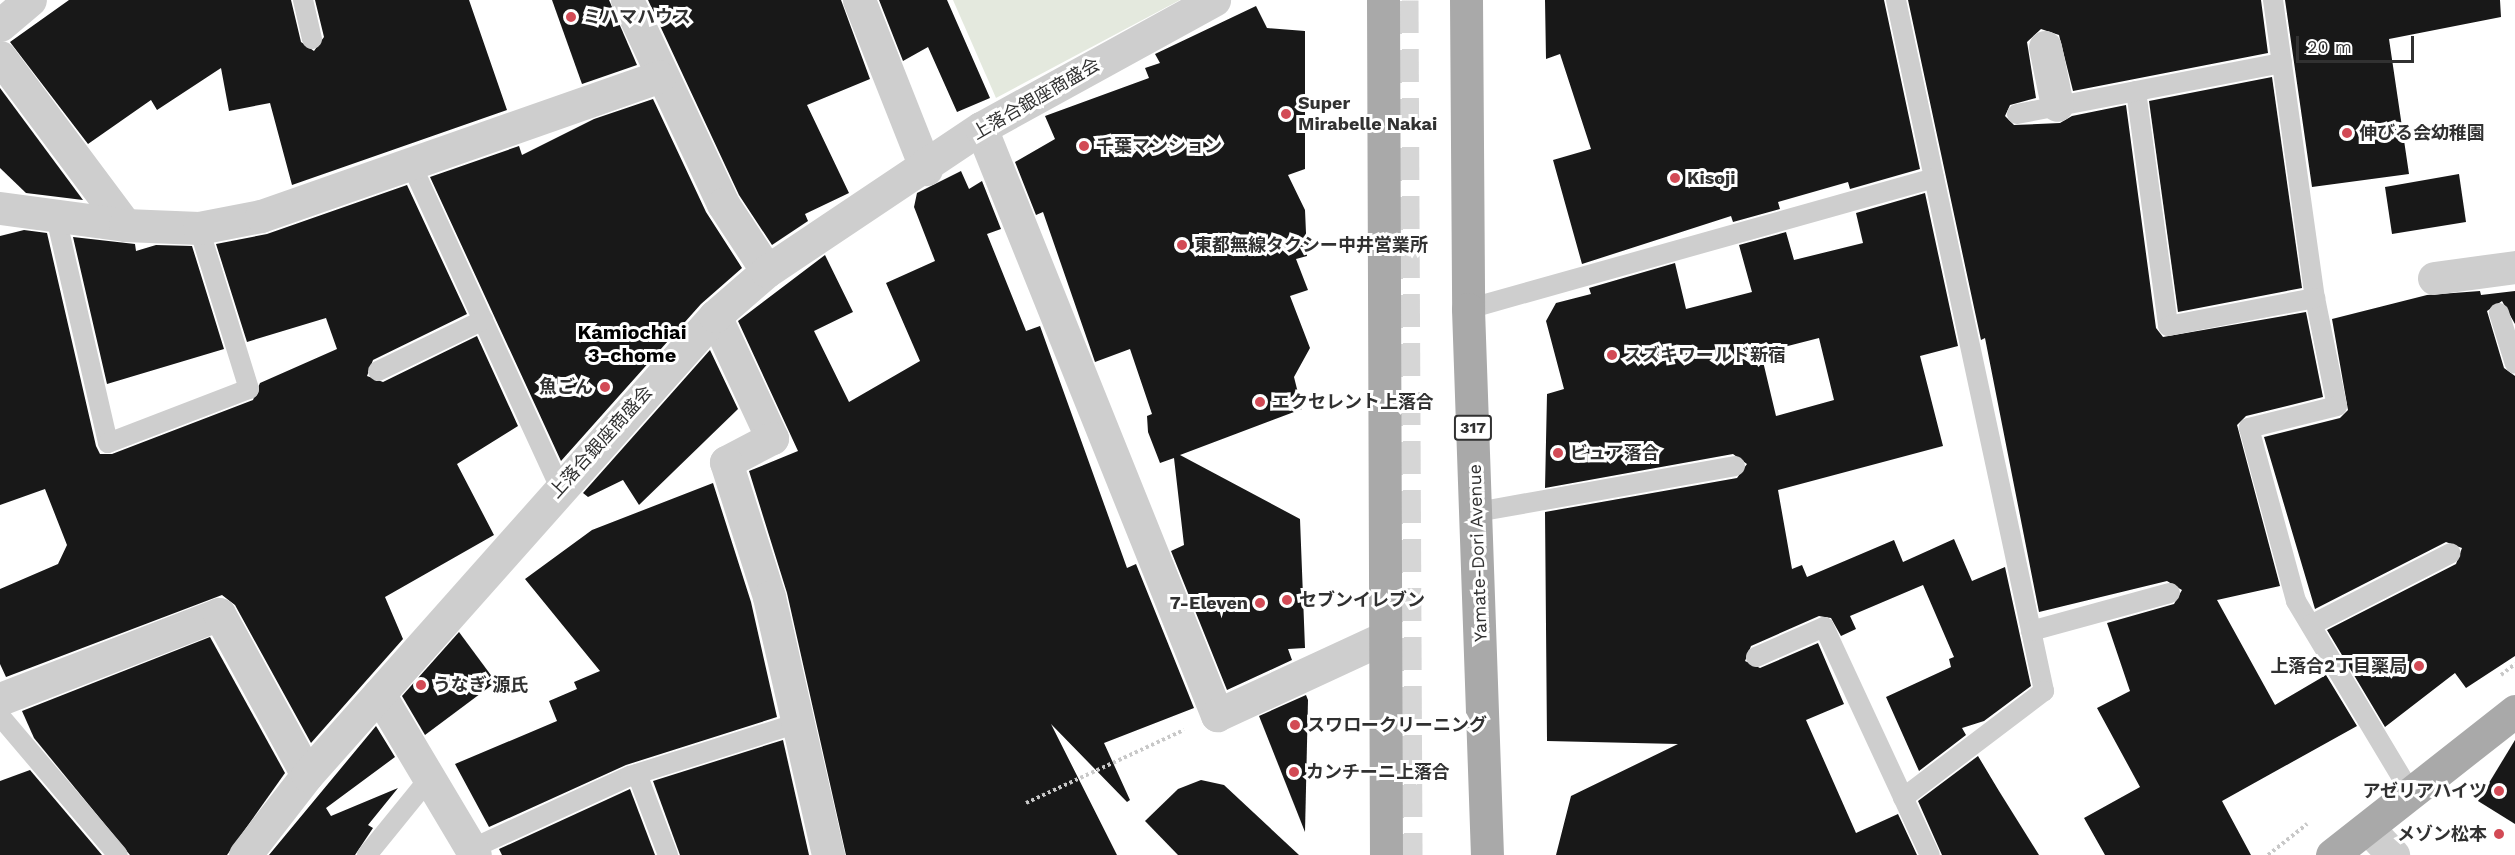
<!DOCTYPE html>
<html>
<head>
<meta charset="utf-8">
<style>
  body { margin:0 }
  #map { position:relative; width:2515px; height:855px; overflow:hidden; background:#fff; font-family:"Work Sans","Noto Sans JP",sans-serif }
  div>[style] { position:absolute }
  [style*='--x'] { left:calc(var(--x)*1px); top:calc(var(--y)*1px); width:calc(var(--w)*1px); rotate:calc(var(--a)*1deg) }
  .green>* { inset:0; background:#e4e9de }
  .building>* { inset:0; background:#181818 }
  .motorway-tunnel>* { height:33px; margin-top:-16.5px; transform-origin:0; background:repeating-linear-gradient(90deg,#d6d6d6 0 33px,transparent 0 49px) }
  .path>* { height:4px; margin-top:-2px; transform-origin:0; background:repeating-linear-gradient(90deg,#c8c8c8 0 3px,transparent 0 6px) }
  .service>* { height:20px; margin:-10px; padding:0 10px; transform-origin:10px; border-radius:10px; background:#cecece }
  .minor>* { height:33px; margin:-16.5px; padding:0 16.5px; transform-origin:16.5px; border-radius:16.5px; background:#cecece }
  .primary>* { height:33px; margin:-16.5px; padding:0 16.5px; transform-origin:16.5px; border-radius:16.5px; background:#a9a9a9 }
  .dots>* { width:16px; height:16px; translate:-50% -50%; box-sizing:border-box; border:3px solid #fff; border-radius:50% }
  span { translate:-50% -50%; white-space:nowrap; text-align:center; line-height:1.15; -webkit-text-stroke:6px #fff; paint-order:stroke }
  .shield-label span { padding:2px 4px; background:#fff; border:2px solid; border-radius:4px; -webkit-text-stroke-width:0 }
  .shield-label { font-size:16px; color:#313131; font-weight:700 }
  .poi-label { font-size:18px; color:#313131; font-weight:700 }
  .left { translate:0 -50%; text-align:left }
  .right { translate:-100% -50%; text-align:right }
  .street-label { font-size:18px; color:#313131 }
  .neighbourhood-label { font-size:20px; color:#000; font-weight:700 }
  .scale { position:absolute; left:2296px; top:36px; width:118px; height:27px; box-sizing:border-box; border:3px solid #313131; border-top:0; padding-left:8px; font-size:18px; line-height:21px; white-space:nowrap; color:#313131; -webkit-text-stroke:4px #fff; paint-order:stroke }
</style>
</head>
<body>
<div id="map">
  <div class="green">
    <i style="clip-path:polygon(953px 0,1180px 0,996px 98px)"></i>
  </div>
  <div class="building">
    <i style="clip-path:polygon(69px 0,291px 0,301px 42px,314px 51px,324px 37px,315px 0,469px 0,507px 110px,292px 185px,270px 103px,229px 111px,221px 68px,157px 110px,151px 100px,88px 144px,10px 42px)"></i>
    <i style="clip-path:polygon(552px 0,609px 0,637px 65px,582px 84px)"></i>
    <i style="clip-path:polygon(648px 0,841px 0,870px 79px,807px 105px,849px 193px,805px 214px,808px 221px,772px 245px,739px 195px)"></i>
    <i style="clip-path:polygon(879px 0,947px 0,990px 98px,957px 112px,928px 47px,903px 61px)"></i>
    <i style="clip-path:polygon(1545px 0,1884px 0,1920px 169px,1850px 189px,1848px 182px,1778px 202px,1780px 209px,1733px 222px,1731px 216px,1582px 264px,1553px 160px,1591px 149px,1560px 54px,1546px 59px)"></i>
    <i style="clip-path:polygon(1908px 0,2261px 0,2268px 53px,2073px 91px,2059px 35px,2041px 29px,2027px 42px,2036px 98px,2010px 105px,2005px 116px,2014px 125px,2060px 123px,2072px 116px,2126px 105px,2156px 328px,2163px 337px,2306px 312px,2323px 397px,2246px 416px,2237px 425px,2280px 586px,2217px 600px,2275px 705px,2326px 675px,2357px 726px,2222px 801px,2251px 855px,2105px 855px,2084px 818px,2140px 787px,2097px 708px,2130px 691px,2107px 623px,2174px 604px,2182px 590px,2167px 581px,2039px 612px,1985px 338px,1981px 340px)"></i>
    <i style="clip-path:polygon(2285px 0,2500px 0,2501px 17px,2389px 39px,2409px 174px,2312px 187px)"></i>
    <i style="clip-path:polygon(1256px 6px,1267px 28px,1305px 31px,1305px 169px,1288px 175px,1305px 210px,1307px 256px,1296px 259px,1308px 290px,1290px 296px,1310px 348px,1294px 377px,1302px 409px,1180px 455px,1300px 519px,1305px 648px,1288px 649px,1292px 660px,1227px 690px,1171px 551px,1184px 545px,1174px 458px,1160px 463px,1148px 432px,1147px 416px,1152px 414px,1130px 349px,1095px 362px,1043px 212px,1036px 215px,1015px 162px,1055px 139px,1045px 116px,1149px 78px,1145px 68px,1160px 63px,1155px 54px)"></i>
    <i style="clip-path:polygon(2272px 77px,2302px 288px,2178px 312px,2149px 101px)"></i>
    <i style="clip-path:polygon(0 88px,83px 200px,26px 193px,0 168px)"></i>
    <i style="clip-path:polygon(653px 99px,706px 212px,742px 268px,701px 304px,561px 461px,430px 177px,519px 146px,522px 155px,594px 119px)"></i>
    <i style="clip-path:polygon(961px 171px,969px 189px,982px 181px,1001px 229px,987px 234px,1026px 331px,1040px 326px,1127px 568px,1136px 564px,1194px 708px,1104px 743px,1130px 800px,1127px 802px,1051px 724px,1117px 855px,846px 855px,787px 593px,749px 471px,798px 451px,738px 321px,825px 255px,853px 312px,814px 331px,849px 402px,920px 361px,886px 283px,935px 261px,914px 207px,917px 193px)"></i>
    <i style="clip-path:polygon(2459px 174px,2466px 222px,2392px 234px,2385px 187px)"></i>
    <i style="clip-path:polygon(407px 185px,467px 314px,373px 360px,367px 376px,383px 382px,477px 336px,518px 426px,457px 464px,494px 535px,385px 597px,403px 639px,311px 743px,235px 605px,222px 595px,6px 677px,0 664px,0 589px,58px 564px,67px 545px,45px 489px,0 505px,0 236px,24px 230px,47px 233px,96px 446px,100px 454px,112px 454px,253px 400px,260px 383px,337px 349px,326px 318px,247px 342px,216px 244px,267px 234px)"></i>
    <i style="clip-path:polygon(evenodd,1925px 193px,1958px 346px,1920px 356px,1943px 446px,1778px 490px,1792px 569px,1802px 565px,1807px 577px,1894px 540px,1903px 562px,1954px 539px,1972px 581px,2005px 567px,2031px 686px,1984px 721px,1962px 728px,1966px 735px,1919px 771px,1886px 697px,1951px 667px,1949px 659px,1954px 657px,1923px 585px,1850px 616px,1856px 629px,1841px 636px,1831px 618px,1819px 616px,1751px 646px,1745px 661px,1760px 668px,1818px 643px,1844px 704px,1806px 720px,1856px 833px,1898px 814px,1917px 855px,1556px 855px,1571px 796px,1678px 744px,1547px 741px,1545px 512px,1737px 478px,1747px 464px,1733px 454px,1545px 488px,1547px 394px,1564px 389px,1546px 321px,1556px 303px,1591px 294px,1589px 288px,1675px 263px,1686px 309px,1752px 292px,1739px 245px,1786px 232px,1794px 260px,1863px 243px,1856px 213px,1925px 193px,1819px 338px,1834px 400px,1776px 416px,1761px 353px,1819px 338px)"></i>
    <i style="clip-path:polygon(73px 237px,135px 244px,136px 251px,156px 245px,192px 246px,224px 349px,107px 384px)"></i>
    <i style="clip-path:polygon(2480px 291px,2481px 295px,2515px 291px,2515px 324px,2502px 301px,2487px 311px,2504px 368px,2515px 376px,2515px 656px,2466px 688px,2455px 673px,2385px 727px,2327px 630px,2456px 564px,2462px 548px,2446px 542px,2315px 609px,2264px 437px,2340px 418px,2348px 410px,2332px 319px,2427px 295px)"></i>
    <i style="clip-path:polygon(710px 350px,738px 409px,639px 505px,623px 480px,588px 497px,583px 493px)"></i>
    <i style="clip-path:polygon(713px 483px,751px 602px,777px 717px,626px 765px,489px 827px,455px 764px,557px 721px,549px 701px,577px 689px,574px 682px,600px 671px,525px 579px,592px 530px)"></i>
    <i style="clip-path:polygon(459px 632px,496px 682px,425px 735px,402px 696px)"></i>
    <i style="clip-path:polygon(210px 637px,285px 773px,227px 855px,130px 855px,34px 738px,22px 711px)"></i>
    <i style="clip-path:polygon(1306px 695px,1308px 700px,1305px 832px,1259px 716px)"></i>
    <i style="clip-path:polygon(376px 726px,395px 757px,326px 808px,331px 816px,398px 788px,368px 825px,373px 828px,355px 855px,269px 855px)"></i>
    <i style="clip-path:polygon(783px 740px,809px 855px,680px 855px,653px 781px)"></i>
    <i style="clip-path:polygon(2515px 740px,2515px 824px,2478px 801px)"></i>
    <i style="clip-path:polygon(1978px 756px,1999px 791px,2039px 855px,1942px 855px,1918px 801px)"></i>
    <i style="clip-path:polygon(30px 770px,102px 855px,0 855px,0 781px)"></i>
    <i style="clip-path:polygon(1201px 780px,1224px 785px,1299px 855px,1178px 855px,1145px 821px,1178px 789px)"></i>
    <i style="clip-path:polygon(630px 789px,655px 855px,502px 855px,499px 849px)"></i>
  </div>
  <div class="motorway-tunnel">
    <i style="--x:1402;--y:0;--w:855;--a:89.73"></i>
  </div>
  <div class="path">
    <i style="--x:2501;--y:675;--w:18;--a:-38"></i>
    <i style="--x:1026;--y:803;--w:174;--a:-24.8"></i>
    <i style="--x:2268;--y:855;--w:50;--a:-38.5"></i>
  </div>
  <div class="service">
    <i style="--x:303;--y:0;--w:40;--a:77"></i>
    <i style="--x:1896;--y:0;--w:707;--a:77.91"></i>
    <i style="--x:2044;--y:691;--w:177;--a:142.8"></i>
    <i style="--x:2273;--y:0;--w:301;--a:82"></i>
    <i style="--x:2315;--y:298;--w:110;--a:78.5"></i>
    <i style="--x:2337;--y:406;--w:91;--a:166"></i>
    <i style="--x:2249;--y:428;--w:179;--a:74.8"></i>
    <i style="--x:2296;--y:601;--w:224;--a:59.1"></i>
    <i style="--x:2136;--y:91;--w:237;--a:82.2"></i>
    <i style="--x:2168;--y:326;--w:150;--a:-10.8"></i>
    <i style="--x:2017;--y:114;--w:270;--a:-10.9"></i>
    <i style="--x:412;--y:166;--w:354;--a:65.3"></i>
    <i style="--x:55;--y:213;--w:236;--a:77"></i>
    <i style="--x:108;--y:443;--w:151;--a:-21"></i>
    <i style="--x:249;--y:389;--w:169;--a:-107.3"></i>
    <i style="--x:1468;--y:309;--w:484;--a:-15.7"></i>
    <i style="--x:2499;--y:313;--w:53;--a:72.6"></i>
    <i style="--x:378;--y:371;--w:117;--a:-25.9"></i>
    <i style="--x:1477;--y:512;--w:262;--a:-10.1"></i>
    <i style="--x:2311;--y:625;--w:157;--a:-27.2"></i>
    <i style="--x:2031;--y:631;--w:144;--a:-15.3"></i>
    <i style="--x:1756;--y:657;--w:74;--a:-23.8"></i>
    <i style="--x:1824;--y:627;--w:251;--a:65.1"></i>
    <i style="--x:0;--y:716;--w:182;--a:49.7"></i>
    <i style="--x:637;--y:774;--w:87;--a:69.1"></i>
    <i style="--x:471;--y:849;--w:175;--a:-24.7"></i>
    <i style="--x:630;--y:776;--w:176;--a:-17.5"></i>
    <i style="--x:367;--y:855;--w:103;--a:-50.9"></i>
  </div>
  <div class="minor">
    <i style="--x:627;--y:0;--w:225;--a:64.8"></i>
    <i style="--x:723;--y:204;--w:80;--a:56.7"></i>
    <i style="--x:859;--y:0;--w:182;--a:68.4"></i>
    <i style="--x:0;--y:25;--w:39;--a:-40"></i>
    <i style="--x:2045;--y:47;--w:59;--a:78.3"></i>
    <i style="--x:0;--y:57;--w:209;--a:53.3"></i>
    <i style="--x:981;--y:128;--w:633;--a:68.1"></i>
    <i style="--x:1217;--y:715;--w:184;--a:-24.8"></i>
    <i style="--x:0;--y:208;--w:126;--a:7.7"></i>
    <i style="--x:125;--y:225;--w:74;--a:2.3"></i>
    <i style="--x:199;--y:228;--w:63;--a:-11"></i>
    <i style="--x:261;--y:216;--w:422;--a:-19.3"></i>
    <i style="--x:2434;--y:278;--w:82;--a:-7.7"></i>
    <i style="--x:715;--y:316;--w:135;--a:65"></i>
    <i style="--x:772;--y:438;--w:52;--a:152.4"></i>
    <i style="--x:726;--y:462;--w:142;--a:72.3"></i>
    <i style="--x:769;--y:597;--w:265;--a:77.1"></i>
    <i style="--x:379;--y:694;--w:187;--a:59.2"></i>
    <i style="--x:0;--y:699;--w:235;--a:-21.2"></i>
    <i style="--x:219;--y:614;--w:183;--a:61.3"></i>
    <i style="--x:2368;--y:828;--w:37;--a:47"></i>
    <i style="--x:245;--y:855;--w:101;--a:-52.2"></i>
    <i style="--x:307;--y:775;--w:614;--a:-48.37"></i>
    <i style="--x:715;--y:316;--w:69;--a:-40.9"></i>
    <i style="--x:767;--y:271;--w:257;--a:-33.8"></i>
    <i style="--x:981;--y:128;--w:266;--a:-28.8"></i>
  </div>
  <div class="primary">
    <i style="--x:1383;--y:0;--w:855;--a:89.8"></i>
    <i style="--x:1466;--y:0;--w:309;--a:89.6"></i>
    <i style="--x:1468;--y:309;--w:546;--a:88.01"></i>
    <i style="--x:2332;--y:855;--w:233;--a:-38.2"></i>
  </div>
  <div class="dots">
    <i style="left:571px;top:17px;background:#d24a55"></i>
    <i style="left:1286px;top:114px;background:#d24a55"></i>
    <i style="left:2347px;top:133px;background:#d24a55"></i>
    <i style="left:1084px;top:146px;background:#d24a55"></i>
    <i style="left:1675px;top:178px;background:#d24a55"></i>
    <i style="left:1182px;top:245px;background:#d24a55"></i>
    <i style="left:1612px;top:355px;background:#d24a55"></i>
    <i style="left:605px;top:387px;background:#d24a55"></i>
    <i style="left:1260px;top:402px;background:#d24a55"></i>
    <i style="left:1558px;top:453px;background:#d24a55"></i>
    <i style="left:1287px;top:600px;background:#d24a55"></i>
    <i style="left:1260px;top:603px;background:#d24a55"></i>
    <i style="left:2419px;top:666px;background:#d24a55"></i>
    <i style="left:421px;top:685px;background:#d24a55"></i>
    <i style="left:1295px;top:725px;background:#d24a55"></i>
    <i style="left:1294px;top:772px;background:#d24a55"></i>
    <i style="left:2499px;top:791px;background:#d24a55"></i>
    <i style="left:2499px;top:834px;background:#d24a55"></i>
  </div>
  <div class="shield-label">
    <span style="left:1473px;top:428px">317</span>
  </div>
  <div class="poi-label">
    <span class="left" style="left:583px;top:17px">ミハマハウス</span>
    <span class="left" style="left:1298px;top:114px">Super<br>Mirabelle Nakai</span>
    <span class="left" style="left:2359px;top:133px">伸びる会幼稚園</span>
    <span class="left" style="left:1096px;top:146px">千葉マンション</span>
    <span class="left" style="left:1687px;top:178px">Kisoji</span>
    <span class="left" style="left:1194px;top:245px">東都無線タクシー中井営業所</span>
    <span class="left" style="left:1624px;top:355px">スズキワールド新宿</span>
    <span class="right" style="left:593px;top:387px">魚ごん</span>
    <span class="left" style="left:1272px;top:402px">エクセレント上落合</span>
    <span class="left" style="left:1570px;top:453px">ビュア落合</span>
    <span class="left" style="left:1299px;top:600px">セブンイレブン</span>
    <span class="right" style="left:1248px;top:603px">7-Eleven</span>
    <span class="right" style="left:2407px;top:666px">上落合2丁目薬局</span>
    <span class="left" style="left:433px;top:685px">うなぎ 源氏</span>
    <span class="left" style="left:1307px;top:725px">スワロークリーニング</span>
    <span class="left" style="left:1306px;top:772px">カンチーニ上落合</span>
    <span class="right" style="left:2487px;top:791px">アゼリアハイツ</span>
    <span class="right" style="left:2487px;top:834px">メゾン松本</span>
  </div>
  <div class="street-label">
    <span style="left:1036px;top:99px;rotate:-30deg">上落合銀座商盛会</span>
    <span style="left:601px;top:442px;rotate:-48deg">上落合銀座商盛会</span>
    <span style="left:1478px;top:553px;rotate:-92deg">Yamate-Dori Avenue</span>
  </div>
  <div class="neighbourhood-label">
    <span style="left:632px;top:344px">Kamiochiai<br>3-chome</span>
  </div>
  <div class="scale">20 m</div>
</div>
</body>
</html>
